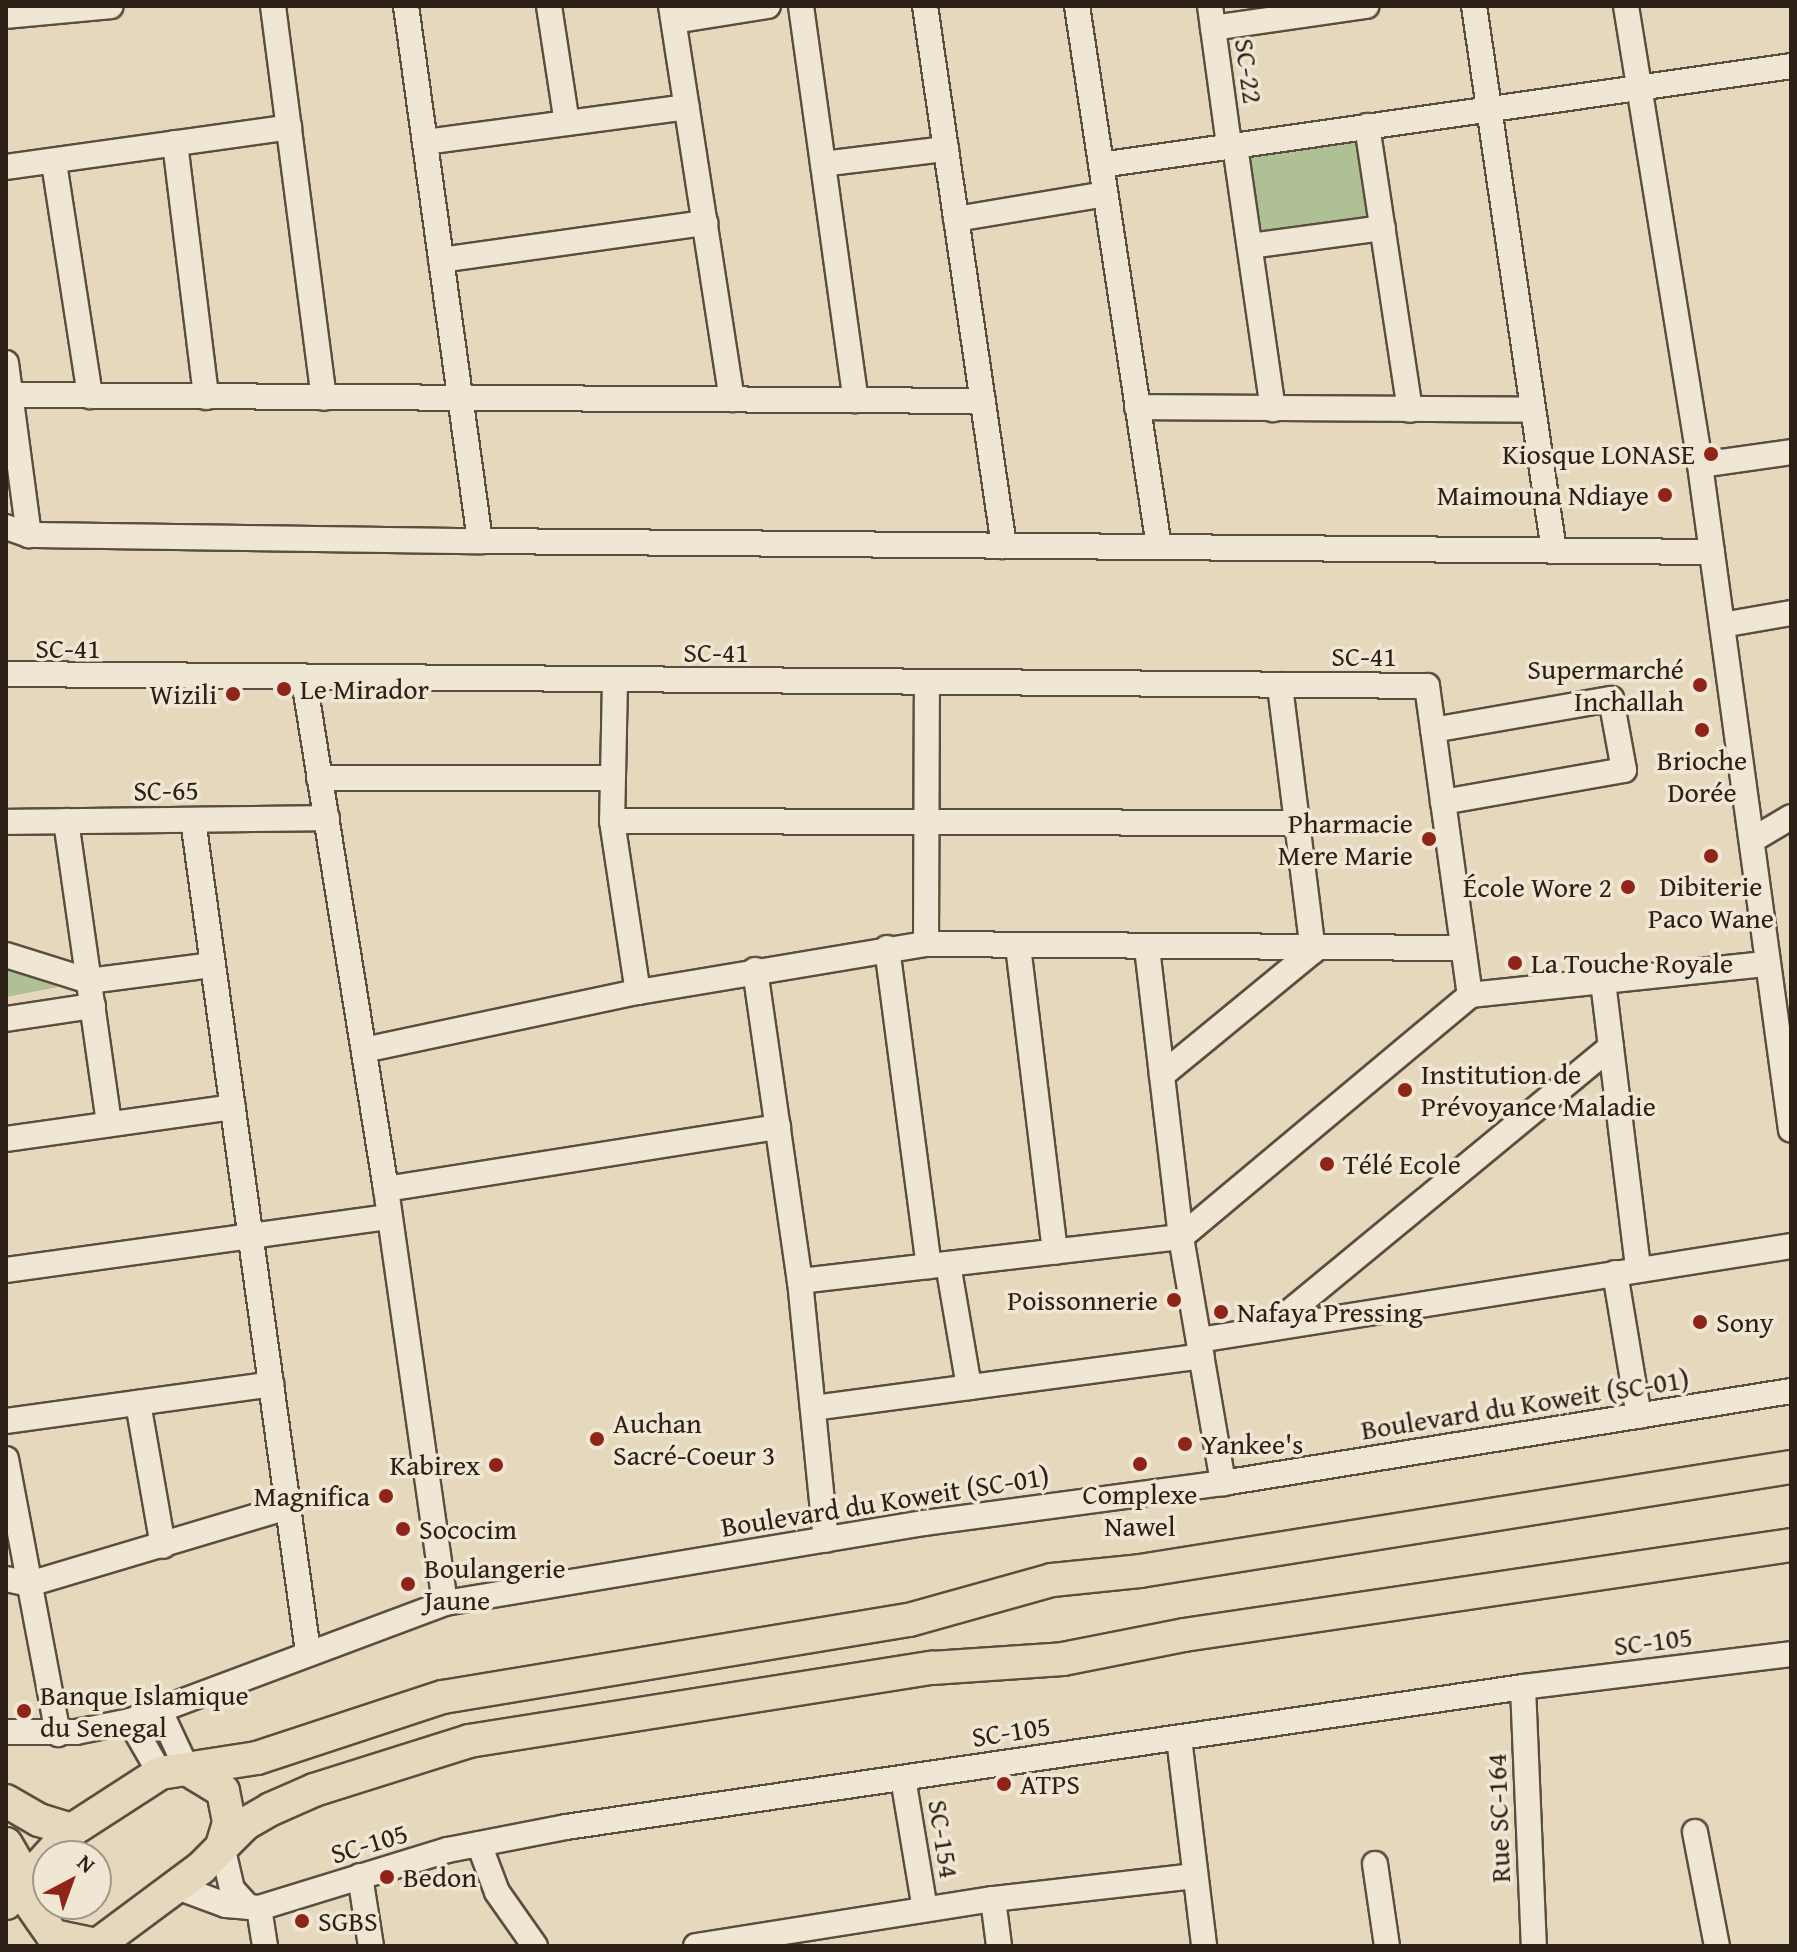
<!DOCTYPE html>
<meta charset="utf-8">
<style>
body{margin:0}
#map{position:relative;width:1797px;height:1952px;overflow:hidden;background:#e6d8bc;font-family:"Gentium Book Plus",serif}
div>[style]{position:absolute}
.green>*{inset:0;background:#afc095;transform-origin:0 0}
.roads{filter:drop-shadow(2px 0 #5a4e40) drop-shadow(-2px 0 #5a4e40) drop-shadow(0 2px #5a4e40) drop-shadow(0 -2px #5a4e40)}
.minor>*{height:24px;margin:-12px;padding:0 12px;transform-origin:12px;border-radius:12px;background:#efe6d3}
.major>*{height:32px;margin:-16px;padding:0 16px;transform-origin:16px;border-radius:16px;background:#e6d8bc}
.dots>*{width:22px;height:22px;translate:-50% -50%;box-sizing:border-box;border:4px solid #efe6d3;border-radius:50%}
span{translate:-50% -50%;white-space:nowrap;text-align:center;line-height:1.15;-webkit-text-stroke:7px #efe6d3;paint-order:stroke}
.street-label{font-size:28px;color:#2c2017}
.poi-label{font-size:28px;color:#2c2017}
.right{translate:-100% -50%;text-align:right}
.left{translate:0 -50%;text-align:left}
.frame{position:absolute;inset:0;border:8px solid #2c2017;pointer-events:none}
.north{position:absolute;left:32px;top:1840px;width:80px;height:80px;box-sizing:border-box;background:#efe6d3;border:2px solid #a19788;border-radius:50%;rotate:41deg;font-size:22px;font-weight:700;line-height:32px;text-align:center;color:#2c2017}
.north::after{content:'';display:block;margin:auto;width:28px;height:36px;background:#8f2418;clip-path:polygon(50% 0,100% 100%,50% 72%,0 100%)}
</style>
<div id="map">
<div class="green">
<i style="left:1360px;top:134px;width:100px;height:117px;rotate:82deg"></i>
<i style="clip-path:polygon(6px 969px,58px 987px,6px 997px)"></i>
</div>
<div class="roads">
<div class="minor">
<i style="left:273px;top:6px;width:395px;rotate:82.6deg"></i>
<i style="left:406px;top:6px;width:540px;rotate:82.12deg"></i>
<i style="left:549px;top:6px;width:118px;rotate:81.3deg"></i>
<i style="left:671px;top:6px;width:398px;rotate:81.2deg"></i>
<i style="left:801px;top:6px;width:398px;rotate:82.1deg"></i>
<i style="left:925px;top:6px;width:546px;rotate:81.68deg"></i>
<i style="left:1077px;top:6px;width:547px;rotate:81.38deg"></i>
<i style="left:1210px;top:6px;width:139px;rotate:82.2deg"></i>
<i style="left:1474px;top:6px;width:551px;rotate:81.65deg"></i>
<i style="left:1626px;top:6px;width:465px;rotate:80.8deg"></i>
<i style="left:1700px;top:465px;width:671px;rotate:82.21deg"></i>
<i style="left:6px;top:16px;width:105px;rotate:-5.4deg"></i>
<i style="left:674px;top:21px;width:95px;rotate:-9.1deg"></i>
<i style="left:1213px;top:28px;width:155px;rotate:-8.2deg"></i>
<i style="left:1367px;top:126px;width:287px;rotate:81.4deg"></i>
<i style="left:425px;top:142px;width:264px;rotate:-7.6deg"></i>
<i style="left:175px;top:143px;width:256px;rotate:83deg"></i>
<i style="left:1235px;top:146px;width:266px;rotate:81.8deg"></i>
<i style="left:54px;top:163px;width:236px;rotate:81.2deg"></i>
<i style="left:823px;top:164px;width:124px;rotate:-7deg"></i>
<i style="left:1101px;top:165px;width:697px;rotate:-8.16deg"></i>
<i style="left:6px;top:167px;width:286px;rotate:-8deg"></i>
<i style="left:956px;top:219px;width:151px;rotate:-9.5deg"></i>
<i style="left:1250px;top:246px;width:134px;rotate:-7.7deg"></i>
<i style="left:441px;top:260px;width:267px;rotate:-8deg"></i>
<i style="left:6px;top:363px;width:174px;rotate:82.4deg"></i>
<i style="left:10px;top:395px;width:973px;rotate:0.35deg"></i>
<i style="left:1137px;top:407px;width:396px;rotate:0.4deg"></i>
<i style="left:1700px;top:465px;width:92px;rotate:-8.1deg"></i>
<i style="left:6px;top:527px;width:24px;rotate:19deg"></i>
<i style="left:29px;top:535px;width:451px;rotate:0.8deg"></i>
<i style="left:480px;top:541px;width:1232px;rotate:0.51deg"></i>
<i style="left:1722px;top:625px;width:70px;rotate:-9.9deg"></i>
<i style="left:6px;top:674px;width:1421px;rotate:0.48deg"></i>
<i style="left:1427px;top:686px;width:312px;rotate:82.1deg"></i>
<i style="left:304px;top:680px;width:516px;rotate:80.85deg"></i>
<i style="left:386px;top:1189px;width:418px;rotate:81.9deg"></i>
<i style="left:615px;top:681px;width:140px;rotate:91.2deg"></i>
<i style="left:612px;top:821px;width:173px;rotate:81.4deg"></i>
<i style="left:1433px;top:730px;width:181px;rotate:-9.9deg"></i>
<i style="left:1611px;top:699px;width:72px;rotate:79.6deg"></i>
<i style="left:1624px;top:770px;width:184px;rotate:170deg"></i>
<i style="left:319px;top:778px;width:292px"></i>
<i style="left:193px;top:820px;width:840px;rotate:82.13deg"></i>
<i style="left:66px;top:821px;width:306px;rotate:81.9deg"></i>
<i style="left:612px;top:821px;width:685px;rotate:0.17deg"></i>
<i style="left:6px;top:822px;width:321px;rotate:-0.7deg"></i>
<i style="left:1754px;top:839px;width:43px;rotate:-30.7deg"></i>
<i style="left:926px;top:944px;width:261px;rotate:-89.8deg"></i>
<i style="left:1018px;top:946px;width:308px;rotate:83.1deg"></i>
<i style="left:887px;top:948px;width:321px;rotate:82.5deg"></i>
<i style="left:1147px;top:948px;width:291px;rotate:83.3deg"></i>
<i style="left:1181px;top:1237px;width:250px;rotate:80.3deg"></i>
<i style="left:6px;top:955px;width:87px;rotate:17.4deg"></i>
<i style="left:89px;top:981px;width:125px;rotate:-7.4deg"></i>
<i style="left:755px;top:970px;width:314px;rotate:81.8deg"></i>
<i style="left:800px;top:1281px;width:260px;rotate:84.3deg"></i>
<i style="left:1603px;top:982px;width:288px;rotate:83deg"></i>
<i style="left:6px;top:1019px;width:88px;rotate:-8.5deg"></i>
<i style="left:364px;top:1050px;width:280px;rotate:-12deg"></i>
<i style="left:638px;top:992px;width:292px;rotate:-9.5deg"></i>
<i style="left:926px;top:944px;width:537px;rotate:0.43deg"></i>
<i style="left:1162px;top:1075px;width:195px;rotate:-39.4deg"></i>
<i style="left:1313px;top:951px;width:268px;rotate:-97.1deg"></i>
<i style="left:6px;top:1139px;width:229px;rotate:-8deg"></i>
<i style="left:386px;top:1189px;width:397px;rotate:-9deg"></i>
<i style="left:948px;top:1264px;width:125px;rotate:80.3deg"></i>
<i style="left:6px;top:1270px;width:387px;rotate:-7.9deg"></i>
<i style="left:1615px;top:1273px;width:145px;rotate:80.5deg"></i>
<i style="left:800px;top:1281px;width:384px;rotate:-6.6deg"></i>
<i style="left:1181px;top:1237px;width:377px;rotate:-39.9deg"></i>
<i style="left:1470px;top:995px;width:299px;rotate:-6deg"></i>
<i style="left:1270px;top:1328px;width:442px;rotate:-39.5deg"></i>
<i style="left:1199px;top:1340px;width:599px;rotate:-9.02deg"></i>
<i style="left:138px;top:1403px;width:145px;rotate:80.1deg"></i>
<i style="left:813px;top:1408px;width:392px;rotate:-7.6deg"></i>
<i style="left:6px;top:1421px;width:268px;rotate:-7.9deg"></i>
<i style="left:6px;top:1459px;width:280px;rotate:79.3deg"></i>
<i style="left:6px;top:1579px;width:24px;rotate:12deg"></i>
<i style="left:29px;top:1584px;width:270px;rotate:-16.6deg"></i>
<i style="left:1523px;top:1687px;width:259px;rotate:87.6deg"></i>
<i style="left:159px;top:1709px;width:66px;rotate:65deg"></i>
<i style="left:130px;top:1721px;width:60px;rotate:60deg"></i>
<i style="left:6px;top:1732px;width:70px"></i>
<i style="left:76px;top:1732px;width:55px;rotate:-11.5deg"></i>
<i style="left:130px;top:1721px;width:336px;rotate:-20.5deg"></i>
<i style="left:445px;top:1603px;width:486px;rotate:-9.5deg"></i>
<i style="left:924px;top:1523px;width:302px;rotate:-7.6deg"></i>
<i style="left:1223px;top:1483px;width:575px;rotate:-9.2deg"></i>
<i style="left:1179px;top:1738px;width:209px;rotate:83.1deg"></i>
<i style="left:903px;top:1778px;width:133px;rotate:80.5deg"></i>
<i style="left:1695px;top:1832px;width:116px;rotate:79.1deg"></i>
<i style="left:479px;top:1844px;width:51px;rotate:69.4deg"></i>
<i style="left:497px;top:1892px;width:66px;rotate:54.9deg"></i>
<i style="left:222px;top:1846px;width:44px;rotate:76.9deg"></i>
<i style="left:232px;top:1889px;width:24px;rotate:48deg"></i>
<i style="left:1375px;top:1864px;width:83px;rotate:81.7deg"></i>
<i style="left:360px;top:1876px;width:71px;rotate:81.1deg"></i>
<i style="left:177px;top:1887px;width:52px;rotate:20.2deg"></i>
<i style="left:226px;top:1905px;width:33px;rotate:5deg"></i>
<i style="left:259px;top:1908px;width:198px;rotate:-17.1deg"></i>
<i style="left:448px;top:1850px;width:120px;rotate:-11deg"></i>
<i style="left:566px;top:1827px;width:967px;rotate:-8.32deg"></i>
<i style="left:1523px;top:1687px;width:270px;rotate:-7deg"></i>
<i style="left:993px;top:1899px;width:47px;rotate:82.7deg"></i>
<i style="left:259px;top:1908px;width:38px;rotate:81deg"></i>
<i style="left:696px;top:1946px;width:301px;rotate:-9deg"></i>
<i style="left:993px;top:1899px;width:202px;rotate:-6.5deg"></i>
</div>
<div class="major">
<i style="left:187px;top:1769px;width:42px;rotate:31.4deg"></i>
<i style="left:223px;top:1791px;width:33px;rotate:79deg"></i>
<i style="left:229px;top:1823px;width:24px;rotate:107deg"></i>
<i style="left:6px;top:1801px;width:38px;rotate:30deg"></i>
<i style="left:39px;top:1820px;width:34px;rotate:17deg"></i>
<i style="left:6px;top:1844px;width:39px;rotate:60deg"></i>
<i style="left:26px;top:1878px;width:22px;rotate:85deg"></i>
<i style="left:28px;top:1900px;width:44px;rotate:55.2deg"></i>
<i style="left:53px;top:1936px;width:45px;rotate:11.6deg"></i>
<i style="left:6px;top:1903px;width:98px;rotate:-47.9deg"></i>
<i style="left:72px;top:1830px;width:105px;rotate:-32.9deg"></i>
<i style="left:160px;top:1773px;width:98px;rotate:-8.8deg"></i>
<i style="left:257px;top:1758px;width:196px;rotate:-18.2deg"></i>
<i style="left:443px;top:1697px;width:472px;rotate:-9.4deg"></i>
<i style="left:909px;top:1620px;width:148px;rotate:-15.6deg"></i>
<i style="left:1052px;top:1580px;width:88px;rotate:-5.8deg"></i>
<i style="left:1140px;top:1571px;width:659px;rotate:-9.08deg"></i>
<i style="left:96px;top:1946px;width:131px;rotate:-36.6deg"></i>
<i style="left:201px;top:1868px;width:62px;rotate:-45deg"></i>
<i style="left:245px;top:1824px;width:30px;rotate:-30deg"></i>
<i style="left:271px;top:1809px;width:47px;rotate:-23.8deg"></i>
<i style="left:314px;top:1790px;width:163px;rotate:-17.5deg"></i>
<i style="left:469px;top:1741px;width:469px;rotate:-9deg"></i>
<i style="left:932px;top:1668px;width:131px;rotate:-3.9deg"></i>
<i style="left:1063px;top:1659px;width:123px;rotate:-11.2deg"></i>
<i style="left:1184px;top:1635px;width:614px;rotate:-8.43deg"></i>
</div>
</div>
<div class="dots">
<i style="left:1711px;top:454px;background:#8f2418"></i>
<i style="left:1665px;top:495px;background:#8f2418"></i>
<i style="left:1700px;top:685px;background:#8f2418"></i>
<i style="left:284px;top:689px;background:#8f2418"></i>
<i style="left:233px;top:694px;background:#8f2418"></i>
<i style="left:1702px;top:730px;background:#8f2418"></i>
<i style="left:1429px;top:839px;background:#8f2418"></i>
<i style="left:1711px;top:856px;background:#8f2418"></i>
<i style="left:1628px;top:887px;background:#8f2418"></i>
<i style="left:1515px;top:963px;background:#8f2418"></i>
<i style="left:1405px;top:1090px;background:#8f2418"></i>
<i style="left:1327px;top:1164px;background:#8f2418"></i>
<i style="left:1174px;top:1300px;background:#8f2418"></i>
<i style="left:1221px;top:1312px;background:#8f2418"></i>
<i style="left:1700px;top:1322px;background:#8f2418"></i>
<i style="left:597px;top:1439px;background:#8f2418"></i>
<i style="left:1185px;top:1444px;background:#8f2418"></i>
<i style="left:1140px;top:1464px;background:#8f2418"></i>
<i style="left:496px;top:1465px;background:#8f2418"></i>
<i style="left:386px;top:1496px;background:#8f2418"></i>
<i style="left:403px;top:1529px;background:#8f2418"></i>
<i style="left:408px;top:1584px;background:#8f2418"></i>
<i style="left:24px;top:1711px;background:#8f2418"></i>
<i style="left:1004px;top:1784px;background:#8f2418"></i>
<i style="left:387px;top:1877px;background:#8f2418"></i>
<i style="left:302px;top:1921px;background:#8f2418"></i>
</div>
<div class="street-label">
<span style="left:1249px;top:71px;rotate:82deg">SC-22</span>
<span style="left:68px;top:648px">SC-41</span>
<span style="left:716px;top:652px">SC-41</span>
<span style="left:1364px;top:656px">SC-41</span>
<span style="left:166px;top:790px;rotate:-1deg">SC-65</span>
<span style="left:1525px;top:1404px;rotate:-9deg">Boulevard du Koweit (SC-01)</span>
<span style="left:885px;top:1501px;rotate:-9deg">Boulevard du Koweit (SC-01)</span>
<span style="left:1653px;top:1641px;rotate:-7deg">SC-105</span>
<span style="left:1011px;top:1731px;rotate:-9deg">SC-105</span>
<span style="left:1498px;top:1818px;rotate:-92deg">Rue SC-164</span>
<span style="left:944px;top:1839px;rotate:81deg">SC-154</span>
<span style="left:369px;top:1843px;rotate:-17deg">SC-105</span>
</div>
<div class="poi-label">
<span class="right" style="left:1695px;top:454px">Kiosque LONASE</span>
<span class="right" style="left:1649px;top:495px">Maimouna Ndiaye</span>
<span class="right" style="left:1684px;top:685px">Supermarché<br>Inchallah</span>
<span class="left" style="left:300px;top:689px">Le Mirador</span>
<span class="right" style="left:217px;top:694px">Wizili</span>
<span style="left:1702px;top:776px">Brioche<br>Dorée</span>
<span class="right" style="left:1413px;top:839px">Pharmacie<br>Mere Marie</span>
<span style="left:1711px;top:902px">Dibiterie<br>Paco Wane</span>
<span class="right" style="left:1612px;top:887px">École Wore 2</span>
<span class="left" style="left:1531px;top:963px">La Touche Royale</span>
<span class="left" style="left:1421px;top:1090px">Institution de<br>Prévoyance Maladie</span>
<span class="left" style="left:1343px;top:1164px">Télé Ecole</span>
<span class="right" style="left:1158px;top:1300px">Poissonnerie</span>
<span class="left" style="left:1237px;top:1312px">Nafaya Pressing</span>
<span class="left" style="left:1716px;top:1322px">Sony</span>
<span class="left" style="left:613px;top:1439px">Auchan<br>Sacré-Coeur 3</span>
<span class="left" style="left:1201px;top:1444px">Yankee's</span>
<span class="right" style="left:480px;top:1465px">Kabirex</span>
<span style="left:1140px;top:1510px">Complexe<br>Nawel</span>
<span class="right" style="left:370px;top:1496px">Magnifica</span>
<span class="left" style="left:419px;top:1529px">Sococim</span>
<span class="left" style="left:424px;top:1584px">Boulangerie<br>Jaune</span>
<span class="left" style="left:40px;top:1711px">Banque Islamique<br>du Senegal</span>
<span class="left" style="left:1020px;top:1784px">ATPS</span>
<span class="left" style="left:403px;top:1877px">Bedon</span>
<span class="left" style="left:318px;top:1921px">SGBS</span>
</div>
<div class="frame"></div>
<div class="north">N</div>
</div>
